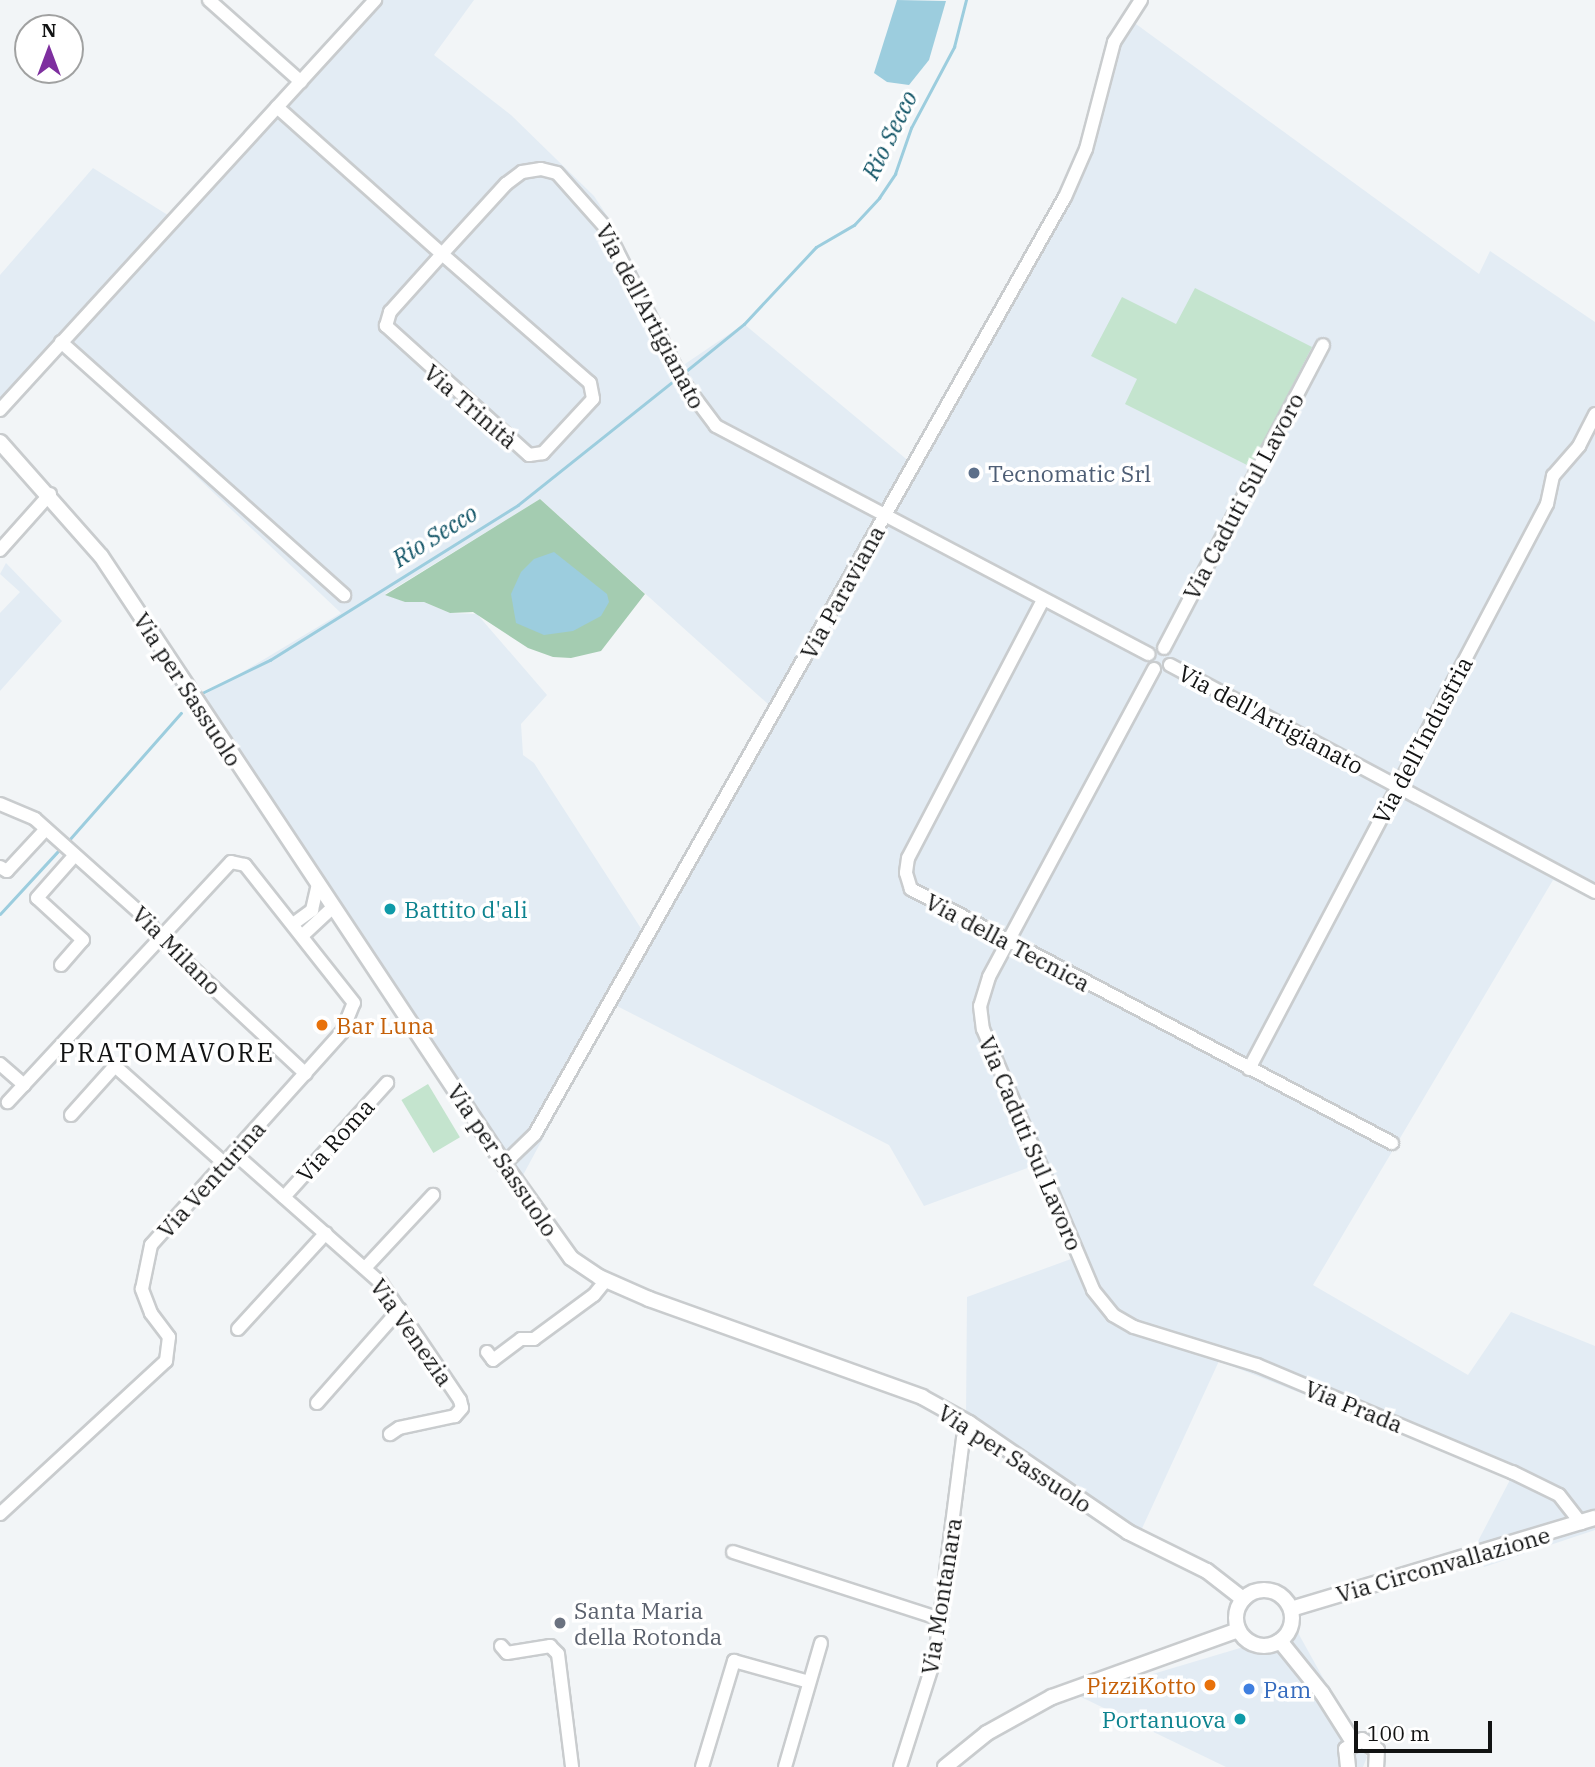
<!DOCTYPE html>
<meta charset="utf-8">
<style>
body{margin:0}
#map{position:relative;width:1595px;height:1767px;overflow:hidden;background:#f2f5f7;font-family:"IBM Plex Serif",serif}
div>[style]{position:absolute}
.built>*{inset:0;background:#e3ecf4}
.green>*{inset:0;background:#c4e4ce;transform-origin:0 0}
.forest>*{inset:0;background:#a4ccb1}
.water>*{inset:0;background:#9ccdde}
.stream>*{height:2.5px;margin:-1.25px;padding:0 1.25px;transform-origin:1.25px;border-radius:1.25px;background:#9ccdde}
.roads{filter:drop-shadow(2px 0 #c9ccce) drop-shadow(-2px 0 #c9ccce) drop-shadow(0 2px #c9ccce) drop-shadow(0 -2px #c9ccce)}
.minor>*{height:12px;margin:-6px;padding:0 6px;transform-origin:6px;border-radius:6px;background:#fff}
.major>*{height:14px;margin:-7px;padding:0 7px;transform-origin:7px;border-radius:7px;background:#fff}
.major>.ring{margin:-7px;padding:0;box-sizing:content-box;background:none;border:14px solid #fff;border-radius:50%}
.dots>*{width:19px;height:19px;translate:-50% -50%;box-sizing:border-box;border:4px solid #fff;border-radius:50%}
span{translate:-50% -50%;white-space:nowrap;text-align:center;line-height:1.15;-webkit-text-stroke:7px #fff;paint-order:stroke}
.street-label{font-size:23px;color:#121313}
.service-label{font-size:23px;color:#4e5e75}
.left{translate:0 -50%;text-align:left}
.culture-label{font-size:23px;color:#0d838f}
.right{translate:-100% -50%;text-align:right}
.food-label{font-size:23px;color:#c56008}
.worship-label{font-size:23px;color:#5b616d}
.shop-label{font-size:23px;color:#366cbe}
.water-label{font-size:24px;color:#115466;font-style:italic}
.quarter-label{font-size:26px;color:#121313;letter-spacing:2px}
.north{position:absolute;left:14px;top:14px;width:70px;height:70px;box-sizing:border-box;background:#fff;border:2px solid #a0a1a1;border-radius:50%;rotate:0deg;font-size:19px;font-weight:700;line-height:28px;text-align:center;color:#121313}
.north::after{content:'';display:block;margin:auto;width:24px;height:32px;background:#7e2f9f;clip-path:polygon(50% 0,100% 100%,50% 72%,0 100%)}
.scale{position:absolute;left:1354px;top:1721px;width:138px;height:32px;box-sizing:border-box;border:4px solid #121313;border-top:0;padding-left:9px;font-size:21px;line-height:24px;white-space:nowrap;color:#121313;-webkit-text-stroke:5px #fff;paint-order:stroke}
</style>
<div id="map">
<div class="built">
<i style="clip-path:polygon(evenodd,368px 0,474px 0,434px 55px,511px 115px,594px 196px,615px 228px,682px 366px,744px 324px,911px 463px,1073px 167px,1125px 16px,1479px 274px,1490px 251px,1595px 322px,1595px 898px,1553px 880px,1313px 1285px,1468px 1375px,1511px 1312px,1595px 1346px,1595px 1530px,1484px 1567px,1476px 1545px,1512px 1476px,1219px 1361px,1139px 1535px,966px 1417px,967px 1297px,1071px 1259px,1030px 1167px,924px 1206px,889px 1145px,615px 1005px,522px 1177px,201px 697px,341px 613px,55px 343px,0 404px,0 275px,93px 168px,174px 219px,368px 0,540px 499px,768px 704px,642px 930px,534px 763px,523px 755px,521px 724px,547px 695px,477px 614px,450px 613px,424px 602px,405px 602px,385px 594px,540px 499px)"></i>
<i style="clip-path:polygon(6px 563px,62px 621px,0 691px,0 613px,20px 592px,0 574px)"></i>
<i style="clip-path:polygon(1297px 1631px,1367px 1757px,1363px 1767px,1226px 1767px,1079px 1696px)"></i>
</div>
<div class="green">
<i style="clip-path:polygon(1195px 288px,1312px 347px,1251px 467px,1125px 404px,1137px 379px,1091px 356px,1122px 297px,1176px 324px)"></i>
<i style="left:428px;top:1084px;width:62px;height:31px;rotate:59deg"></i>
</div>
<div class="forest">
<i style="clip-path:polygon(540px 499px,645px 594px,601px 651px,571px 658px,553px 657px,528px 648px,473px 612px,450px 613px,424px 602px,405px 602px,385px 595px)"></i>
</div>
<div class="water">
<i style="clip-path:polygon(897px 0,946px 1px,929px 60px,909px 85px,887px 82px,874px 73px)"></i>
<i style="clip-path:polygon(554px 552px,607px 594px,609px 602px,601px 616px,573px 631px,544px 635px,516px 623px,511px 594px,521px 572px,534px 559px)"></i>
</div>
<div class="stream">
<i style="left:685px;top:372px;width:76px;rotate:-39.1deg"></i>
<i style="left:744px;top:324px;width:105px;rotate:-46.9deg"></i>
<i style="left:816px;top:247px;width:44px;rotate:-30.1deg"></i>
<i style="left:854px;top:225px;width:37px;rotate:-47deg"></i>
<i style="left:879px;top:198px;width:29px;rotate:-56deg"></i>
<i style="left:895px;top:174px;width:49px;rotate:-70.8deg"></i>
<i style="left:911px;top:128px;width:92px;rotate:-62deg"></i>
<i style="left:954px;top:47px;width:49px;rotate:-75.7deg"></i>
<i style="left:200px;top:694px;width:78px;rotate:-25.9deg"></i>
<i style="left:270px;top:660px;width:292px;rotate:-32deg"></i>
<i style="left:518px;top:505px;width:196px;rotate:-38.6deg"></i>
<i style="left:69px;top:840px;width:169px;rotate:-48.6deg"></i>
<i style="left:0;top:914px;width:87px;rotate:-47.3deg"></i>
</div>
<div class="roads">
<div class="minor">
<i style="left:209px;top:0;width:123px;rotate:41.7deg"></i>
<i style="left:277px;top:107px;width:221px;rotate:41.7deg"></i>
<i style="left:442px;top:254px;width:196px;rotate:41.1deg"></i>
<i style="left:590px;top:383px;width:16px;rotate:79deg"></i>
<i style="left:593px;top:399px;width:74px;rotate:132.8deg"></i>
<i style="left:543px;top:453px;width:14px;rotate:172deg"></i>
<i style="left:529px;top:455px;width:193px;rotate:-137.9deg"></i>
<i style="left:386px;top:326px;width:15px;rotate:-74deg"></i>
<i style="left:390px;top:312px;width:78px;rotate:-48.1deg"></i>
<i style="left:442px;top:254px;width:95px;rotate:-47.6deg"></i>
<i style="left:506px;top:184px;width:20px;rotate:-37deg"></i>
<i style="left:522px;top:172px;width:19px;rotate:-9deg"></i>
<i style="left:541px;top:169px;width:16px;rotate:14deg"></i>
<i style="left:557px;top:173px;width:72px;rotate:48.4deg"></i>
<i style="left:605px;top:227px;width:174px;rotate:63.3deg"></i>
<i style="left:683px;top:382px;width:55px;rotate:53.1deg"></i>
<i style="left:716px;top:426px;width:489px;rotate:27.8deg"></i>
<i style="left:61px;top:342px;width:380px;rotate:41.8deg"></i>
<i style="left:0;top:410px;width:556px;rotate:-47.55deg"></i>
<i style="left:0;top:550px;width:75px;rotate:-48.2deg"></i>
<i style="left:1043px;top:600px;width:291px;rotate:117.6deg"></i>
<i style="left:908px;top:858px;width:15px;rotate:98deg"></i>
<i style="left:906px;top:873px;width:17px;rotate:73deg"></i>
<i style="left:911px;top:889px;width:544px;rotate:27.84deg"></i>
<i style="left:1164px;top:648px;width:342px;rotate:-62.3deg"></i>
<i style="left:1170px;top:665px;width:482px;rotate:28.1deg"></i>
<i style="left:1154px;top:669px;width:349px;rotate:118.2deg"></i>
<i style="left:989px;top:977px;width:30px;rotate:107deg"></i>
<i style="left:980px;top:1006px;width:23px;rotate:83deg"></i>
<i style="left:983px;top:1029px;width:283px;rotate:67.1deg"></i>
<i style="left:1093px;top:1290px;width:32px;rotate:51deg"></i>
<i style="left:1113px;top:1315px;width:24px;rotate:30deg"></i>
<i style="left:1134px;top:1327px;width:129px;rotate:17.2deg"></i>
<i style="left:1257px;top:1365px;width:277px;rotate:22.8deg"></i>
<i style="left:1512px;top:1472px;width:52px;rotate:26.1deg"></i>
<i style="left:1559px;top:1495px;width:36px;rotate:52deg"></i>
<i style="left:0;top:804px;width:38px;rotate:23deg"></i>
<i style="left:35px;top:819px;width:150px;rotate:41.8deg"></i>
<i style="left:147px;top:919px;width:20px;rotate:57deg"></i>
<i style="left:158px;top:936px;width:202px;rotate:43deg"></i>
<i style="left:0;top:867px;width:8px;rotate:30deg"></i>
<i style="left:7px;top:871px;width:57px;rotate:-47.1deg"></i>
<i style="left:293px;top:924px;width:24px;rotate:-36deg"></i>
<i style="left:312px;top:910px;width:26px;rotate:-77deg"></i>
<i style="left:303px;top:935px;width:41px;rotate:-43deg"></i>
<i style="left:61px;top:965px;width:33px;rotate:-49deg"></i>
<i style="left:83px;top:940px;width:62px;rotate:-137.6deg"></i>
<i style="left:37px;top:898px;width:57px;rotate:-48.5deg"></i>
<i style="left:0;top:1064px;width:32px;rotate:41deg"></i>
<i style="left:1249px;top:1069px;width:639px;rotate:-62.19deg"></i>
<i style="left:1547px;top:504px;width:29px;rotate:-78deg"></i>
<i style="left:1553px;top:476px;width:40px;rotate:-49deg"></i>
<i style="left:1579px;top:446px;width:36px;rotate:-63deg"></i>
<i style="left:71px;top:1115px;width:66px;rotate:-48.1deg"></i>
<i style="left:115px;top:1066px;width:147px;rotate:41.7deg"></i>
<i style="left:234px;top:1153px;width:196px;rotate:41.5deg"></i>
<i style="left:381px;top:1283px;width:141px;rotate:56deg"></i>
<i style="left:460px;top:1400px;width:8px;rotate:76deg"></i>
<i style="left:462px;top:1408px;width:11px;rotate:131deg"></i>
<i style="left:455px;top:1416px;width:57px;rotate:167.9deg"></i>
<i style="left:399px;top:1428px;width:11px;rotate:146deg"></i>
<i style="left:504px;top:1164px;width:43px;rotate:-44.1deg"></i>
<i style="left:535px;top:1134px;width:1077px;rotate:-60.51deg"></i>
<i style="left:1065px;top:197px;width:52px;rotate:-66.4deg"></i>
<i style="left:1086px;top:149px;width:111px;rotate:-75.3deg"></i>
<i style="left:1114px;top:42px;width:50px;rotate:-57.3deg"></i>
<i style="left:284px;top:1197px;width:154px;rotate:-47.9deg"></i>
<i style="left:365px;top:1268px;width:100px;rotate:-47deg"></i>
<i style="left:238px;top:1329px;width:130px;rotate:-47.5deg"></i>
<i style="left:487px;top:1352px;width:10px;rotate:53deg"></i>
<i style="left:493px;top:1360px;width:35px;rotate:-37deg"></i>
<i style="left:521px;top:1339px;width:13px"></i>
<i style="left:534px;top:1339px;width:74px;rotate:-36.3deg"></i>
<i style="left:594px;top:1295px;width:19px;rotate:-51deg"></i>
<i style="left:317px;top:1403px;width:125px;rotate:-48.6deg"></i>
<i style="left:0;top:1514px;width:226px;rotate:-42.7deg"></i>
<i style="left:166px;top:1361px;width:24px;rotate:-83deg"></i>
<i style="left:169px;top:1337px;width:30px;rotate:-127deg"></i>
<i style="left:151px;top:1313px;width:26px;rotate:-111deg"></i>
<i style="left:142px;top:1289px;width:45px;rotate:-78.4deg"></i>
<i style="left:151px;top:1245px;width:286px;rotate:-48.1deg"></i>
<i style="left:342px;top:1032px;width:31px;rotate:-68deg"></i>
<i style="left:354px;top:1003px;width:176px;rotate:-128.3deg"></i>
<i style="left:245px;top:865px;width:14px;rotate:-168deg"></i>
<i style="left:231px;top:862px;width:328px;rotate:132.9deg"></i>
<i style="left:733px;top:1552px;width:219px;rotate:17.9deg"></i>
<i style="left:501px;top:1646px;width:9px;rotate:49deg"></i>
<i style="left:507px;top:1653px;width:44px;rotate:-9.2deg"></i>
<i style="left:550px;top:1646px;width:11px;rotate:45deg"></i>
<i style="left:558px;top:1654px;width:114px;rotate:82.9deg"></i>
<i style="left:702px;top:1767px;width:111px;rotate:-73.2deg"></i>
<i style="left:734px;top:1661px;width:78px;rotate:15.6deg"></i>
<i style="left:785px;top:1767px;width:129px;rotate:-73.8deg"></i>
<i style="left:900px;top:1767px;width:115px;rotate:-72.3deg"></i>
<i style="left:935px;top:1657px;width:220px;rotate:-82.7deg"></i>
<i style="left:963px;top:1439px;width:17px;rotate:-69deg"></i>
</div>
<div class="major">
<i style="left:0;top:442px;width:152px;rotate:48.5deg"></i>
<i style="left:101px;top:556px;width:729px;rotate:56.46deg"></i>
<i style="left:504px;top:1164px;width:115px;rotate:54.5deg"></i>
<i style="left:571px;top:1258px;width:34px;rotate:34deg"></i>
<i style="left:599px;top:1277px;width:55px;rotate:23.7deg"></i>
<i style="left:649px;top:1299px;width:290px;rotate:19.7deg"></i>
<i style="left:922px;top:1397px;width:54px;rotate:29deg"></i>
<i style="left:969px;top:1423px;width:193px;rotate:34.4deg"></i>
<i style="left:1128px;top:1532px;width:88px;rotate:26.3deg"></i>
<i style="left:1207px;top:1571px;width:46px;rotate:37.9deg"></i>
<i class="ring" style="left:1236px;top:1590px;width:42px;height:42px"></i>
<i style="left:1291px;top:1609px;width:317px;rotate:-16.7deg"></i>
<i style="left:1280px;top:1641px;width:67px;rotate:51.1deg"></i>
<i style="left:1322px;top:1693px;width:58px;rotate:57.7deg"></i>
<i style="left:945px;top:1767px;width:54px;rotate:-39deg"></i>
<i style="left:987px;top:1733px;width:74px;rotate:-29deg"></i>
<i style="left:1052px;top:1697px;width:198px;rotate:-19.8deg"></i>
<i style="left:1348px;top:1767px;width:18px;rotate:-96deg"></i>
<i style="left:1346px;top:1749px;width:18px;rotate:-29deg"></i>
<i style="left:1362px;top:1740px;width:18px;rotate:34deg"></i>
<i style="left:1377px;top:1750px;width:17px;rotate:93deg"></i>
</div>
</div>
<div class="dots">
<i style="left:974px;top:473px;background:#5c6f8a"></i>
<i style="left:390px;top:909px;background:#0f9aa8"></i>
<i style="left:322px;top:1025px;background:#e8710a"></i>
<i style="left:560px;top:1623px;background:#6b7280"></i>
<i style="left:1210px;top:1685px;background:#e8710a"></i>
<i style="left:1249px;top:1689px;background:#3f7fe0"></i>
<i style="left:1240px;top:1719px;background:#0f9aa8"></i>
</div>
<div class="street-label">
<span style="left:651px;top:316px;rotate:62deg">Via dell'Artigianato</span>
<span style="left:471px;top:406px;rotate:41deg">Via Trinità</span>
<span style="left:1243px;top:496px;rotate:-62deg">Via Caduti Sul Lavoro</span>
<span style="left:842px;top:592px;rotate:-61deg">Via Paraviana</span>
<span style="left:188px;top:689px;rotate:57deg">Via per Sassuolo</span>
<span style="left:1271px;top:719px;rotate:28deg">Via dell'Artigianato</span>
<span style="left:1422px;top:740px;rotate:-62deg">Via dell’Industria</span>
<span style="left:1008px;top:942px;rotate:28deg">Via della Tecnica</span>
<span style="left:177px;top:950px;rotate:45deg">Via Milano</span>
<span style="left:335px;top:1140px;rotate:-48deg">Via Roma</span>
<span style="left:1031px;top:1143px;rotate:67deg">Via Caduti Sul Lavoro</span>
<span style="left:503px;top:1160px;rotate:56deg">Via per Sassuolo</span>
<span style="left:211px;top:1179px;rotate:-48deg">Via Venturina</span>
<span style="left:412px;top:1332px;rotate:55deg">Via Venezia</span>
<span style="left:1354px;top:1406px;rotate:22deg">Via Prada</span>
<span style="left:1015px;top:1458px;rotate:33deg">Via per Sassuolo</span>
<span style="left:1443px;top:1564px;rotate:-16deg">Via Circonvallazione</span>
<span style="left:941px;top:1596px;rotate:-81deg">Via Montanara</span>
</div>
<div class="service-label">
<span class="left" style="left:988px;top:473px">Tecnomatic Srl</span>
</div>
<div class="culture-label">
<span class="left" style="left:404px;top:909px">Battito d'ali</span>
<span class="right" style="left:1226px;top:1719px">Portanuova</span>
</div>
<div class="food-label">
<span class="left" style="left:336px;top:1025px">Bar Luna</span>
<span class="right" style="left:1196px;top:1685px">PizziKotto</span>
</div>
<div class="worship-label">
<span class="left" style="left:574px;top:1623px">Santa Maria<br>della Rotonda</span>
</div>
<div class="shop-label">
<span class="left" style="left:1263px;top:1689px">Pam</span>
</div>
<div class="water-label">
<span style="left:890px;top:135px;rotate:-64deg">Rio Secco</span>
<span style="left:435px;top:536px;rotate:-32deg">Rio Secco</span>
</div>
<div class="quarter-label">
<span style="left:167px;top:1053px">PRATOMAVORE</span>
</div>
<div class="north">N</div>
<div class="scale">100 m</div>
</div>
